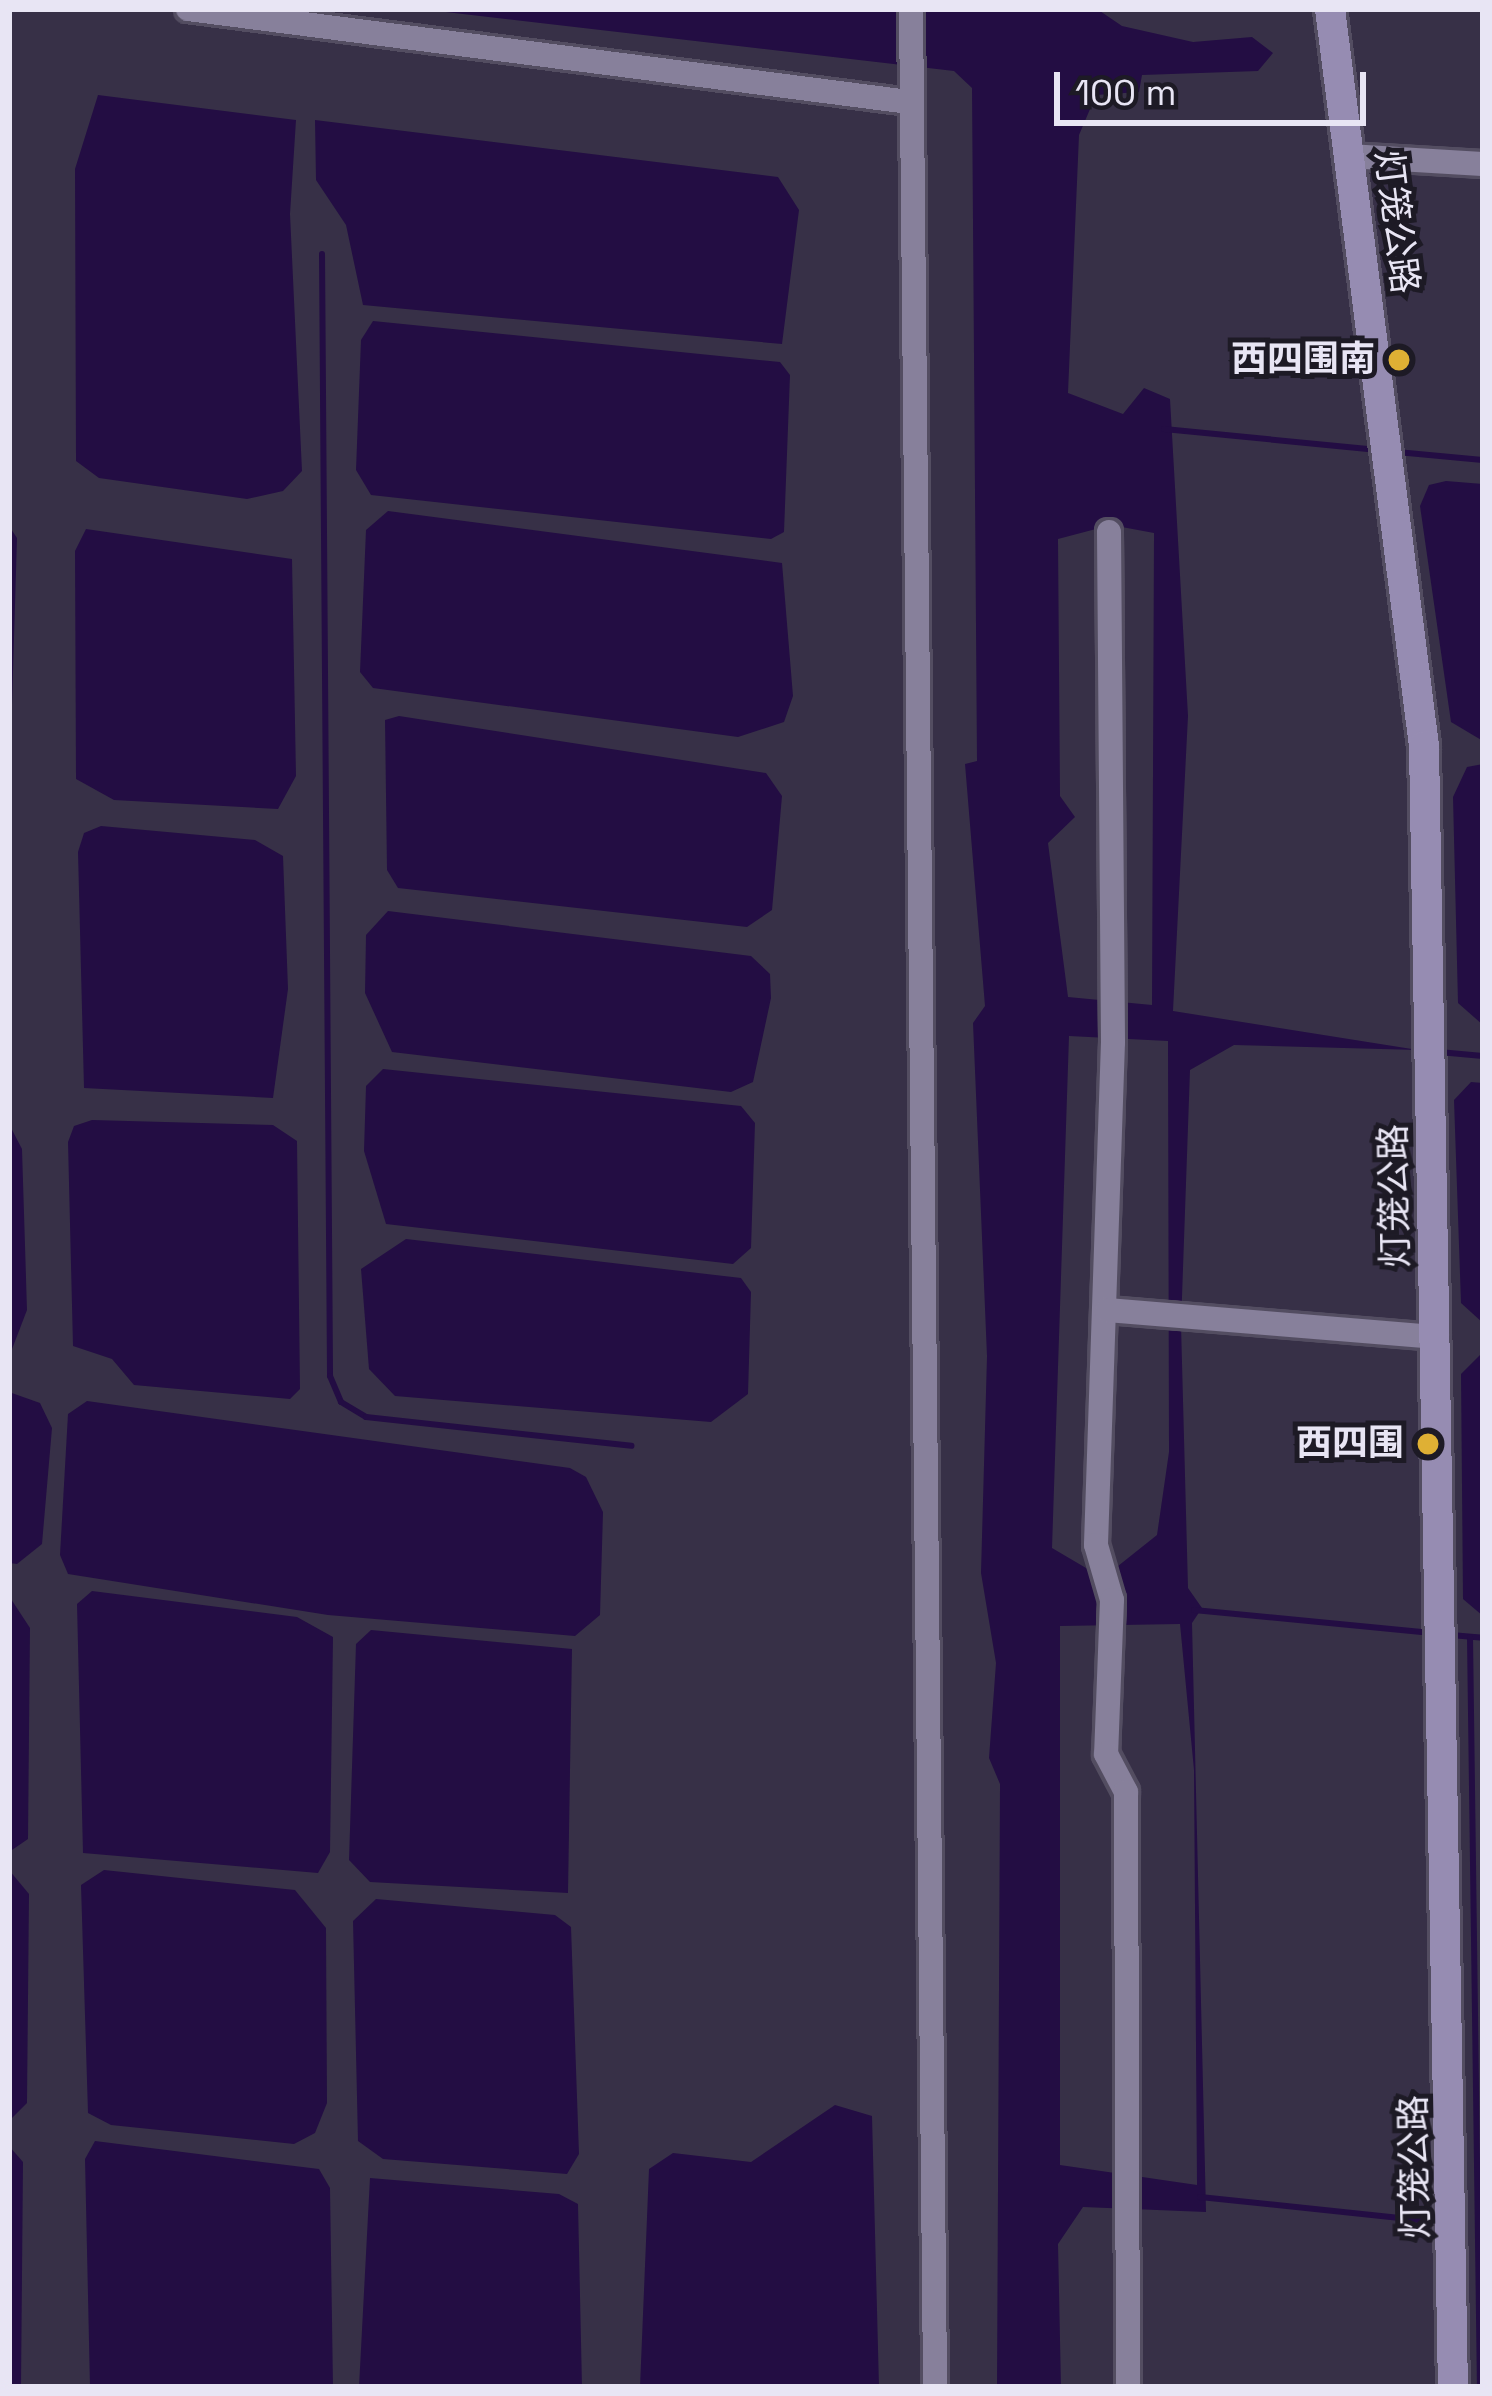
<!DOCTYPE html>
<meta charset="utf-8">
<style>
body{margin:0}
#map{position:relative;width:1492px;height:2396px;overflow:hidden;background:#373047;font-family:"Space Grotesk","Noto Sans SC",sans-serif}
div>[style]{position:absolute}
.water>*{inset:0;background:#230d43}
.stream>*{height:6px;margin:-3px;padding:0 3px;transform-origin:3px;border-radius:3px;background:#230d43}
.roads{filter:drop-shadow(3px 0 #534d61) drop-shadow(-3px 0 #534d61) drop-shadow(0 3px #534d61) drop-shadow(0 -3px #534d61)}
.street>*{height:24px;margin:-12px;padding:0 12px;transform-origin:12px;border-radius:12px;background:#87809b}
.secondary>*{height:30px;margin:-15px;padding:0 15px;transform-origin:15px;border-radius:15px;background:#968cb2}
.dots>*{width:33px;height:33px;translate:-50% -50%;box-sizing:border-box;border:6px solid #1d1a25;border-radius:50%}
span{translate:-50% -50%;white-space:nowrap;text-align:center;line-height:1.15;-webkit-text-stroke:10px #1d1a25;paint-order:stroke}
.street-label{font-size:36px;color:#e8e5f4}
.poi-label{font-size:36px;color:#e8e5f4;font-weight:700}
.right{translate:-100% -50%;text-align:right}
.frame{position:absolute;inset:0;border:12px solid #e8e5f4;pointer-events:none}
.scale{position:absolute;left:1054px;top:72px;width:312px;height:54px;box-sizing:border-box;border:6px solid #e8e5f4;border-top:0;padding-left:15px;font-size:36px;line-height:42px;white-space:nowrap;color:#e8e5f4;-webkit-text-stroke:9px #1d1a25;paint-order:stroke}
</style>
<div id="map">
<div class="water">
<i style="clip-path:polygon(evenodd,420px 9px,1097px 9px,1122px 26px,1193px 42px,1252px 37px,1273px 53px,1258px 71px,1142px 75px,1139px 92px,1096px 95px,1079px 135px,1068px 393px,1123px 414px,1144px 388px,1170px 399px,1188px 716px,1173px 1011px,1418px 1050px,1234px 1045px,1190px 1070px,1181px 1325px,1188px 1588px,1202px 1608px,1192px 1623px,1206px 2212px,1083px 2207px,1058px 2244px,1061px 2387px,997px 2387px,1000px 1784px,989px 1758px,996px 1663px,981px 1573px,987px 1356px,973px 1023px,985px 1006px,965px 764px,977px 761px,972px 88px,954px 71px,420px 9px,1111px 525px,1154px 533px,1152px 1005px,1068px 997px,1048px 843px,1075px 817px,1060px 796px,1058px 539px,1111px 525px,420px 9px,1069px 1036px,1168px 1041px,1169px 1452px,1157px 1535px,1103px 1578px,1052px 1548px,1069px 1036px,420px 9px,1180px 1624px,1194px 1770px,1197px 2185px,1060px 2165px,1060px 1626px,1180px 1624px)"></i>
<i style="clip-path:polygon(98px 95px,296px 120px,290px 214px,302px 471px,283px 491px,247px 499px,99px 478px,76px 461px,75px 169px)"></i>
<i style="clip-path:polygon(315px 120px,778px 177px,799px 210px,782px 344px,363px 305px,346px 225px,316px 180px)"></i>
<i style="clip-path:polygon(373px 321px,780px 362px,790px 375px,784px 532px,771px 539px,371px 495px,356px 470px,361px 340px)"></i>
<i style="clip-path:polygon(1446px 481px,1483px 484px,1483px 741px,1451px 722px,1420px 506px,1429px 485px)"></i>
<i style="clip-path:polygon(388px 511px,782px 563px,793px 696px,784px 722px,738px 737px,373px 688px,360px 672px,366px 530px)"></i>
<i style="clip-path:polygon(9px 526px,17px 538px,9px 805px)"></i>
<i style="clip-path:polygon(86px 529px,292px 559px,296px 776px,278px 809px,114px 800px,76px 779px,75px 551px)"></i>
<i style="clip-path:polygon(399px 716px,766px 773px,782px 796px,772px 910px,747px 927px,398px 888px,387px 870px,385px 720px)"></i>
<i style="clip-path:polygon(1483px 764px,1483px 1025px,1458px 1003px,1453px 797px,1467px 767px)"></i>
<i style="clip-path:polygon(101px 826px,255px 840px,283px 856px,288px 989px,273px 1098px,84px 1088px,78px 852px,84px 833px)"></i>
<i style="clip-path:polygon(388px 911px,751px 956px,770px 974px,771px 998px,753px 1082px,731px 1092px,392px 1052px,365px 993px,366px 935px)"></i>
<i style="clip-path:polygon(383px 1069px,741px 1106px,755px 1123px,751px 1248px,733px 1264px,386px 1224px,364px 1151px,366px 1086px)"></i>
<i style="clip-path:polygon(1471px 1082px,1483px 1083px,1483px 1323px,1461px 1303px,1454px 1100px)"></i>
<i style="clip-path:polygon(92px 1120px,273px 1125px,297px 1141px,300px 1389px,290px 1399px,134px 1385px,112px 1359px,73px 1346px,68px 1142px,74px 1126px)"></i>
<i style="clip-path:polygon(9px 1124px,22px 1149px,27px 1310px,9px 1357px)"></i>
<i style="clip-path:polygon(406px 1239px,741px 1278px,751px 1292px,748px 1394px,711px 1422px,395px 1396px,369px 1369px,361px 1269px)"></i>
<i style="clip-path:polygon(1480px 1355px,1483px 1356px,1483px 1616px,1463px 1599px,1461px 1374px)"></i>
<i style="clip-path:polygon(9px 1392px,40px 1403px,52px 1428px,42px 1544px,17px 1564px,9px 1563px)"></i>
<i style="clip-path:polygon(87px 1401px,570px 1468px,586px 1477px,603px 1512px,600px 1615px,575px 1636px,328px 1615px,68px 1574px,60px 1555px,68px 1414px)"></i>
<i style="clip-path:polygon(92px 1591px,297px 1617px,333px 1637px,330px 1852px,318px 1873px,83px 1853px,77px 1604px)"></i>
<i style="clip-path:polygon(9px 1596px,30px 1628px,28px 1839px,9px 1852px)"></i>
<i style="clip-path:polygon(371px 1630px,572px 1649px,568px 1893px,370px 1882px,349px 1860px,356px 1644px)"></i>
<i style="clip-path:polygon(9px 1870px,29px 1894px,27px 2103px,9px 2121px)"></i>
<i style="clip-path:polygon(104px 1870px,295px 1890px,326px 1928px,327px 2103px,315px 2133px,294px 2144px,111px 2125px,88px 2113px,81px 1885px)"></i>
<i style="clip-path:polygon(376px 1899px,555px 1915px,571px 1927px,579px 2154px,567px 2174px,383px 2159px,358px 2141px,353px 1921px)"></i>
<i style="clip-path:polygon(835px 2105px,872px 2116px,879px 2387px,640px 2387px,649px 2169px,673px 2153px,751px 2162px)"></i>
<i style="clip-path:polygon(95px 2141px,319px 2169px,330px 2188px,333px 2387px,90px 2387px,85px 2159px)"></i>
<i style="clip-path:polygon(9px 2146px,23px 2162px,21px 2387px,9px 2387px)"></i>
<i style="clip-path:polygon(370px 2178px,559px 2194px,578px 2204px,582px 2387px,359px 2387px)"></i>
</div>
<div class="stream">
<i style="left:322px;top:254px;width:1122px;rotate:89.59deg"></i>
<i style="left:330px;top:1376px;width:28px;rotate:67deg"></i>
<i style="left:341px;top:1402px;width:29px;rotate:31deg"></i>
<i style="left:366px;top:1417px;width:267px;rotate:6.2deg"></i>
<i style="left:1164px;top:429px;width:215px;rotate:5.6deg"></i>
<i style="left:1397px;top:452px;width:86px;rotate:5.3deg"></i>
<i style="left:1439px;top:1052px;width:44px;rotate:5.2deg"></i>
<i style="left:1194px;top:1610px;width:239px;rotate:5.5deg"></i>
<i style="left:1451px;top:1635px;width:32px;rotate:5deg"></i>
<i style="left:1470px;top:1637px;width:750px;rotate:89.24deg"></i>
<i style="left:1200px;top:2197px;width:239px;rotate:6deg"></i>
</div>
<div class="roads">
<div class="street">
<i style="left:188px;top:9px;width:727px;rotate:7.35deg"></i>
<i style="left:911px;top:9px;width:2378px;rotate:89.42deg"></i>
<i style="left:1348px;top:156px;width:135px;rotate:3.4deg"></i>
<i style="left:1109px;top:532px;width:510px;rotate:89.55deg"></i>
<i style="left:1113px;top:1042px;width:503px;rotate:91.94deg"></i>
<i style="left:1096px;top:1545px;width:57px;rotate:73.8deg"></i>
<i style="left:1112px;top:1600px;width:154px;rotate:92.2deg"></i>
<i style="left:1106px;top:1754px;width:43px;rotate:62.2deg"></i>
<i style="left:1126px;top:1792px;width:595px;rotate:89.81deg"></i>
<i style="left:1107px;top:1310px;width:331px;rotate:4.7deg"></i>
</div>
<div class="secondary">
<i style="left:1330px;top:9px;width:743px;rotate:82.73deg"></i>
<i style="left:1424px;top:746px;width:1641px;rotate:88.99deg"></i>
</div>
</div>
<div class="dots">
<i style="left:1399px;top:360px;background:#dfb034"></i>
<i style="left:1428px;top:1444px;background:#dfb034"></i>
</div>
<div class="street-label">
<span style="left:1396px;top:222px;rotate:83deg">灯笼公路</span>
<span style="left:1395px;top:1196px;rotate:-91deg">灯笼公路</span>
<span style="left:1415px;top:2167px;rotate:-91deg">灯笼公路</span>
</div>
<div class="poi-label">
<span class="right" style="left:1375px;top:360px">西四围南</span>
<span class="right" style="left:1404px;top:1444px">西四围</span>
</div>
<div class="frame"></div>
<div class="scale">100 m</div>
</div>
